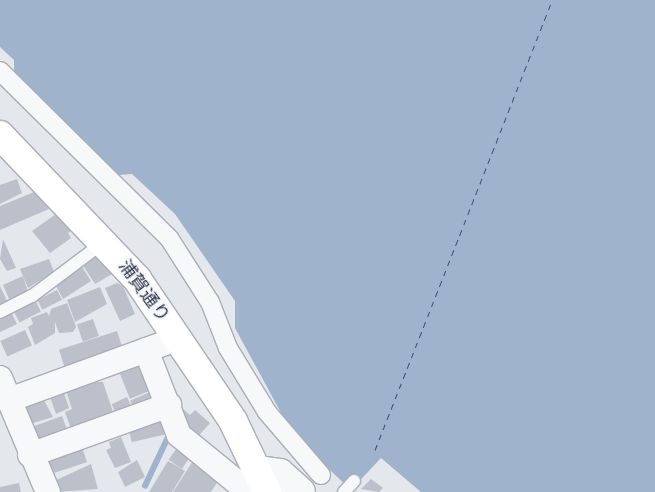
<!DOCTYPE html>
<meta charset="utf-8">
<style>
body{margin:0}
#map{position:relative;width:655px;height:492px;overflow:hidden;background:#e4e7ec;font-family:"Varela Round","Noto Sans JP",sans-serif}
div>[style]{position:absolute}
.water>*{inset:0;background:#9fb4cc}
.stream>*{height:5.5px;margin:-2.75px;padding:0 2.75px;transform-origin:2.75px;border-radius:2.75px;background:#9fb4cc}
.ferry>*{height:1px;margin-top:-0.5px;transform-origin:0;background:repeating-linear-gradient(90deg,#34527a 0 6px,transparent 0 11px)}
.building>*{inset:0;background:#bbc0ca;transform-origin:0 0}
.roads{filter:drop-shadow(1px 0 #a9aeb7) drop-shadow(-1px 0 #a9aeb7) drop-shadow(0 1px #a9aeb7) drop-shadow(0 -1px #a9aeb7)}
.service>*{height:12px;margin:-6px;padding:0 6px;transform-origin:6px;border-radius:6px;background:#f7f8fa}
.pedestrian>*{height:18px;margin:-9px;padding:0 9px;transform-origin:9px;border-radius:9px;background:#f7f8fa}
.minor>*{height:24px;margin:-12px;padding:0 12px;transform-origin:12px;border-radius:12px;background:#f7f8fa}
.tertiary>*{height:28px;margin:-14px;padding:0 14px;transform-origin:14px;border-radius:14px;background:#f7f8fa}
.secondary>*{height:28px;margin:-14px;padding:0 14px;transform-origin:14px;border-radius:14px;background:#fff}
span{translate:-50% -50%;white-space:nowrap;text-align:center;line-height:1.15;-webkit-text-stroke:4.5px #f4f6f9;paint-order:stroke}
.street-label{font-size:18px;color:#2b3445}
</style>
<div id="map">
<div class="water">
<i style="clip-path:polygon(0 0,655px 0,655px 492px,421px 492px,381px 458px,351px 490px,293px 435px,235px 328px,235px 301px,175px 214px,132px 174px,118px 175px,14px 75px,14px 60px,0 47px)"></i>
</div>
<div class="stream">
<i style="left:145px;top:486px;width:59px;rotate:-64.7deg"></i>
</div>
<div class="ferry">
<i style="left:375px;top:450px;width:484px;rotate:-68.5deg"></i>
</div>
<div class="building">
<i style="clip-path:polygon(17px 179px,22px 193px,0 204px,0 185px)"></i>
<i style="clip-path:polygon(39px 190px,49px 209px,0 230px,0 206px)"></i>
<i style="clip-path:polygon(56px 214px,72px 230px,68px 233px,71px 238px,50px 253px,32px 231px)"></i>
<i style="clip-path:polygon(3px 239px,16px 268px,7px 271px,0 259px)"></i>
<i style="clip-path:polygon(98px 255px,112px 274px,95px 284px,82px 264px)"></i>
<i style="clip-path:polygon(49px 259px,54px 272px,28px 288px,20px 269px)"></i>
<i style="clip-path:polygon(81px 265px,91px 281px,63px 299px,56px 286px)"></i>
<i style="clip-path:polygon(23px 276px,28px 292px,9px 299px,3px 285px)"></i>
<i style="clip-path:polygon(117px 283px,123px 286px,135px 314px,120px 321px,105px 288px)"></i>
<i style="clip-path:polygon(0 286px,8px 303px,0 307px)"></i>
<i style="clip-path:polygon(100px 287px,107px 304px,75px 322px,67px 300px)"></i>
<i style="left:57px;top:290px;width:11px;height:22px;rotate:63deg"></i>
<i style="left:35px;top:300px;width:13px;height:24px;rotate:63deg"></i>
<i style="clip-path:polygon(67px 303px,76px 327px,73px 332px,59px 333px,55px 322px,55px 333px,35px 345px,28px 327px,33px 324px,31px 318px,47px 312px,49px 316px,51px 309px)"></i>
<i style="clip-path:polygon(11px 312px,17px 324px,0 332px,0 317px)"></i>
<i style="left:93px;top:319px;width:18px;height:17px;rotate:71deg"></i>
<i style="left:25px;top:330px;width:17px;height:27px;rotate:66deg"></i>
<i style="left:117px;top:331px;width:19px;height:61px;rotate:72deg"></i>
<i style="left:144px;top:364px;width:27px;height:26px;rotate:68deg"></i>
<i style="clip-path:polygon(93px 382px,103px 382px,113px 412px,71px 429px,65px 412px,72px 409px,66px 391px)"></i>
<i style="left:155px;top:390px;width:13px;height:27px;rotate:67deg"></i>
<i style="clip-path:polygon(64px 393px,69px 408px,56px 414px,50px 397px)"></i>
<i style="left:127px;top:397px;width:14px;height:17px;rotate:65deg"></i>
<i style="clip-path:polygon(44px 400px,53px 417px,30px 424px,20px 409px)"></i>
<i style="clip-path:polygon(183px 409px,190px 415px,195px 410px,210px 423px,195px 440px,176px 417px)"></i>
<i style="left:62px;top:416px;width:20px;height:33px;rotate:70deg"></i>
<i style="left:161px;top:418px;width:17px;height:34px;rotate:77deg"></i>
<i style="clip-path:polygon(121px 437px,131px 462px,115px 468px,106px 450px,111px 448px,109px 442px)"></i>
<i style="left:179px;top:445px;width:16px;height:18px;rotate:35deg"></i>
<i style="left:82px;top:447px;width:16px;height:40px;rotate:72deg"></i>
<i style="clip-path:polygon(137px 460px,145px 477px,125px 487px,118px 472px)"></i>
<i style="clip-path:polygon(168px 461px,185px 471px,172px 492px,149px 492px)"></i>
<i style="clip-path:polygon(193px 461px,220px 478px,211px 492px,173px 492px)"></i>
<i style="clip-path:polygon(91px 464px,98px 489px,57px 492px,52px 482px)"></i>
<i style="clip-path:polygon(371px 479px,383px 488px,379px 492px,361px 489px)"></i>
<i style="clip-path:polygon(19px 483px,21px 492px,0 492px,0 487px)"></i>
</div>
<div class="roads">
<div class="service">
<i style="left:0;top:312px;width:36px;rotate:-27deg"></i>
<i style="left:32px;top:296px;width:90px;rotate:-36.9deg"></i>
<i style="left:344px;top:492px;width:15px;rotate:-48deg"></i>
</div>
<div class="pedestrian">
<i style="left:0;top:71px;width:238px;rotate:44.7deg"></i>
<i style="left:169px;top:238px;width:76px;rotate:57.4deg"></i>
<i style="left:210px;top:302px;width:49px;rotate:68.6deg"></i>
<i style="left:228px;top:348px;width:75px;rotate:58.6deg"></i>
<i style="left:267px;top:412px;width:83px;rotate:49.4deg"></i>
</div>
<div class="minor">
<i style="left:146px;top:350px;width:91px;rotate:68.8deg"></i>
<i style="left:179px;top:435px;width:90px;rotate:39.2deg"></i>
<i style="left:0;top:378px;width:124px;rotate:67.2deg"></i>
<i style="left:9px;top:400px;width:181px;rotate:-20deg"></i>
<i style="left:30px;top:455px;width:148px;rotate:-19.8deg"></i>
</div>
<div class="tertiary">
<i style="left:259px;top:470px;width:21px;rotate:8deg"></i>
<i style="left:280px;top:473px;width:28px;rotate:42deg"></i>
</div>
<div class="secondary">
<i style="left:0;top:135px;width:199px;rotate:46.4deg"></i>
<i style="left:137px;top:279px;width:171px;rotate:55.9deg"></i>
<i style="left:233px;top:421px;width:79px;rotate:64.4deg"></i>
</div>
</div>
<div class="street-label">
<span style="left:144px;top:291px;rotate:53deg">浦賀通り</span>
</div>
</div>
